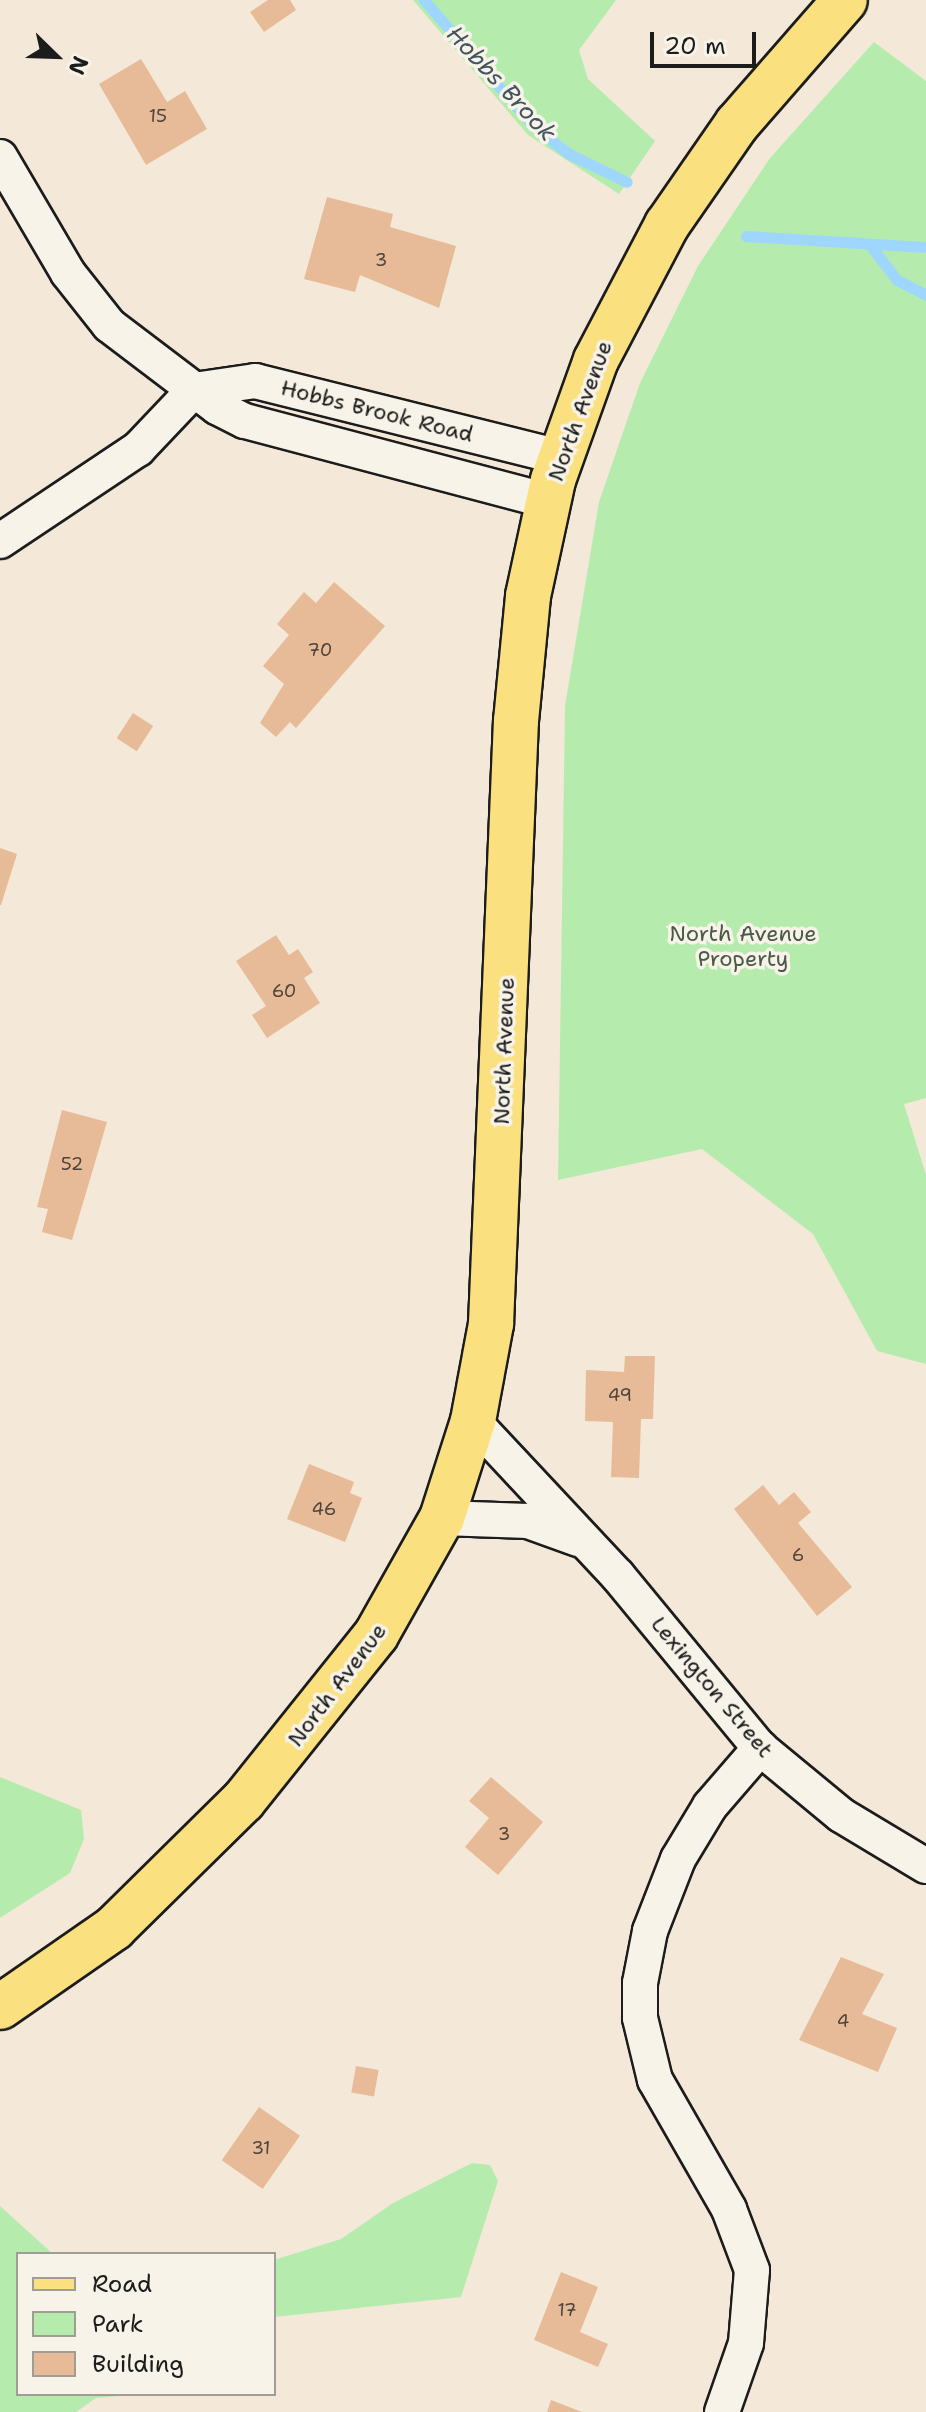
<!DOCTYPE html>
<style>
body{margin:0}
#map{position:relative;width:926px;height:2412px;overflow:hidden;background:#f4e8d8;font-family:"Shantell Sans",sans-serif}
div>[style]{position:absolute}
.green>*{inset:0;background:#b5ecae}
.stream>*{height:11px;margin:-5.5px;padding:0 5.5px;transform-origin:5.5px;border-radius:5.5px;background:#9ed6fe}
.building>*{inset:0;background:#e7bb97;transform-origin:0 0}
.roads{filter:drop-shadow(2px 0 #1c1c1c) drop-shadow(-2px 0 #1c1c1c) drop-shadow(0 2px #1c1c1c) drop-shadow(0 -2px #1c1c1c)}
.minor>*{height:34px;margin:-17px;padding:0 17px;transform-origin:17px;border-radius:17px;background:#f7f3e8}
.major>*{height:44px;margin:-22px;padding:0 22px;transform-origin:22px;border-radius:22px;background:#fbe080}
span{translate:-50% -50%;white-space:nowrap;text-align:center;line-height:1.15;-webkit-text-stroke:7px #f7f3e8;paint-order:stroke}
.number-label{font-size:18px;color:#4f443b}
.number-label span{-webkit-text-stroke-width:0}
.street-label{font-size:22px;color:#1c1c1c}
.park-label{font-size:22px;color:#4a5a48}
.water-label{font-size:24px;color:#435460;font-style:italic}
.legend{position:absolute;left:16px;top:2252px;width:260px;height:144px;box-sizing:border-box;background:#f7f3e8;border:2px solid #9f9d96;margin:0;padding:10px 14px;list-style:none;font-size:24px;color:#1c1c1c}
.legend li{display:flex;align-items:center;gap:16px;height:40px}
.legend b{width:40px;border:2px solid #9f9d96}
.north{position:absolute;left:16px;top:16px;width:80px;height:80px;-webkit-text-stroke:6px #f7f3e8;paint-order:stroke;rotate:113deg;font-size:22px;font-weight:700;line-height:32px;text-align:center;color:#1c1c1c}
.north::after{content:'';display:block;margin:auto;width:28px;height:36px;background:#1c1c1c;clip-path:polygon(50% 0,100% 100%,50% 72%,0 100%)}
.scale{position:absolute;left:650px;top:32px;width:106px;height:36px;box-sizing:border-box;border:4px solid #1c1c1c;border-top:0;padding-left:10px;font-size:24px;line-height:28px;white-space:nowrap;color:#1c1c1c;-webkit-text-stroke:6px #f7f3e8;paint-order:stroke}
</style>
<div id="map">
<div class="green">
<i style="clip-path:polygon(413px 0,616px 0,579px 50px,588px 79px,655px 141px,619px 194px,528px 135px)"></i>
<i style="clip-path:polygon(874px 42px,926px 81px,926px 1098px,904px 1104px,926px 1175px,926px 1364px,877px 1351px,813px 1234px,702px 1149px,558px 1180px,565px 706px,599px 502px,640px 383px,698px 266px,770px 158px)"></i>
<i style="clip-path:polygon(0 1777px,81px 1810px,84px 1839px,70px 1873px,0 1918px)"></i>
<i style="clip-path:polygon(472px 2163px,490px 2165px,498px 2181px,461px 2297px,274px 2317px,274px 2260px,341px 2239px,393px 2203px)"></i>
<i style="clip-path:polygon(0 2206px,53px 2254px,18px 2254px,18px 2394px,147px 2394px,96px 2398px,76px 2412px,0 2412px)"></i>
</div>
<div class="stream">
<i style="left:424px;top:0;width:168px;rotate:49.1deg"></i>
<i style="left:534px;top:127px;width:44px;rotate:37.6deg"></i>
<i style="left:569px;top:154px;width:64px;rotate:25.8deg"></i>
<i style="left:746px;top:236px;width:180px;rotate:3.5deg"></i>
<i style="left:870px;top:245px;width:44px;rotate:52.4deg"></i>
<i style="left:897px;top:280px;width:33px;rotate:27deg"></i>
</div>
<div class="building">
<i style="clip-path:polygon(268px 0,290px 0,296px 10px,264px 32px,250px 12px)"></i>
<i style="clip-path:polygon(141px 59px,167px 102px,185px 91px,207px 129px,146px 165px,99px 84px)"></i>
<i style="clip-path:polygon(327px 197px,393px 214px,390px 227px,456px 246px,439px 308px,360px 275px,355px 292px,304px 279px)"></i>
<i style="clip-path:polygon(334px 582px,385px 626px,296px 728px,290px 722px,276px 737px,260px 723px,284px 684px,263px 666px,289px 635px,277px 624px,304px 592px,316px 603px)"></i>
<i style="left:133px;top:713px;width:24px;height:30px;rotate:33deg"></i>
<i style="clip-path:polygon(0 848px,17px 854px,1px 905px,0 905px)"></i>
<i style="clip-path:polygon(276px 935px,289px 955px,298px 949px,313px 972px,304px 978px,320px 1003px,267px 1038px,252px 1015px,266px 1006px,236px 961px)"></i>
<i style="clip-path:polygon(62px 1110px,107px 1122px,72px 1240px,42px 1232px,48px 1209px,37px 1207px)"></i>
<i style="clip-path:polygon(625px 1356px,655px 1356px,653px 1419px,641px 1419px,639px 1478px,611px 1477px,613px 1422px,585px 1421px,586px 1370px,624px 1372px)"></i>
<i style="clip-path:polygon(309px 1464px,354px 1482px,350px 1493px,362px 1498px,345px 1542px,287px 1519px)"></i>
<i style="clip-path:polygon(763px 1485px,779px 1505px,794px 1492px,811px 1512px,798px 1523px,852px 1587px,817px 1616px,734px 1509px)"></i>
<i style="clip-path:polygon(491px 1777px,543px 1822px,498px 1875px,465px 1847px,489px 1818px,469px 1801px)"></i>
<i style="clip-path:polygon(841px 1957px,884px 1974px,862px 2014px,897px 2028px,878px 2072px,799px 2040px)"></i>
<i style="left:356px;top:2066px;width:23px;height:27px;rotate:10deg"></i>
<i style="left:259px;top:2107px;width:50px;height:65px;rotate:35deg"></i>
<i style="clip-path:polygon(561px 2272px,598px 2287px,580px 2332px,608px 2344px,598px 2367px,534px 2340px)"></i>
<i style="clip-path:polygon(551px 2400px,582px 2412px,547px 2412px)"></i>
</div>
<div class="roads">
<div class="minor">
<i style="left:0;top:157px;width:134px;rotate:59.6deg"></i>
<i style="left:68px;top:273px;width:66px;rotate:51.7deg"></i>
<i style="left:109px;top:325px;width:136px;rotate:37.2deg"></i>
<i style="left:217px;top:407px;width:31px;rotate:27deg"></i>
<i style="left:245px;top:421px;width:313px;rotate:14.8deg"></i>
<i style="left:194px;top:390px;width:62px;rotate:-8.4deg"></i>
<i style="left:255px;top:381px;width:314px;rotate:14deg"></i>
<i style="left:0;top:541px;width:166px;rotate:-33.7deg"></i>
<i style="left:138px;top:449px;width:81px;rotate:-46.5deg"></i>
<i style="left:473px;top:1421px;width:212px;rotate:46.9deg"></i>
<i style="left:618px;top:1576px;width:223px;rotate:50.5deg"></i>
<i style="left:760px;top:1748px;width:105px;rotate:39.6deg"></i>
<i style="left:841px;top:1815px;width:99px;rotate:31deg"></i>
<i style="left:442px;top:1518px;width:86px;rotate:2deg"></i>
<i style="left:528px;top:1521px;width:53px;rotate:19.8deg"></i>
<i style="left:722px;top:2412px;width:73px;rotate:-70.8deg"></i>
<i style="left:746px;top:2343px;width:73px;rotate:-85.3deg"></i>
<i style="left:752px;top:2270px;width:65px;rotate:-110.7deg"></i>
<i style="left:729px;top:2209px;width:149px;rotate:-119.8deg"></i>
<i style="left:655px;top:2080px;width:64px;rotate:-103.6deg"></i>
<i style="left:640px;top:2018px;width:35px;rotate:-90deg"></i>
<i style="left:640px;top:1983px;width:53px;rotate:-79.1deg"></i>
<i style="left:650px;top:1931px;width:77px;rotate:-68.7deg"></i>
<i style="left:678px;top:1859px;width:62px;rotate:-58.9deg"></i>
<i style="left:710px;top:1806px;width:77px;rotate:-49.2deg"></i>
</div>
<div class="major">
<i style="left:0;top:2007px;width:139px;rotate:-34.7deg"></i>
<i style="left:114px;top:1928px;width:181px;rotate:-44.6deg"></i>
<i style="left:243px;top:1801px;width:213px;rotate:-51.3deg"></i>
<i style="left:376px;top:1635px;width:134px;rotate:-60.6deg"></i>
<i style="left:442px;top:1518px;width:102px;rotate:-72.3deg"></i>
<i style="left:473px;top:1421px;width:99px;rotate:-79.5deg"></i>
<i style="left:491px;top:1324px;width:604px;rotate:-87.63deg"></i>
<i style="left:516px;top:721px;width:126px;rotate:-84.5deg"></i>
<i style="left:528px;top:596px;width:119px;rotate:-77.8deg"></i>
<i style="left:553px;top:480px;width:127px;rotate:-70.3deg"></i>
<i style="left:596px;top:360px;width:153px;rotate:-62.3deg"></i>
<i style="left:667px;top:225px;width:123px;rotate:-55.3deg"></i>
<i style="left:737px;top:124px;width:164px;rotate:-48.9deg"></i>
</div>
</div>
<div class="number-label">
<span style="left:158px;top:116px">15</span>
<span style="left:381px;top:260px">3</span>
<span style="left:320px;top:650px">70</span>
<span style="left:284px;top:991px">60</span>
<span style="left:72px;top:1164px">52</span>
<span style="left:620px;top:1395px">49</span>
<span style="left:324px;top:1509px">46</span>
<span style="left:798px;top:1555px">6</span>
<span style="left:504px;top:1834px">3</span>
<span style="left:843px;top:2021px">4</span>
<span style="left:261px;top:2148px">31</span>
<span style="left:567px;top:2310px">17</span>
</div>
<div class="street-label">
<span style="left:377px;top:411px;rotate:14deg">Hobbs Brook Road</span>
<span style="left:580px;top:411px;rotate:-70deg">North Avenue</span>
<span style="left:504px;top:1051px;rotate:-88deg">North Avenue</span>
<span style="left:337px;top:1685px;rotate:-53deg">North Avenue</span>
<span style="left:712px;top:1687px;rotate:50deg">Lexington Street</span>
</div>
<div class="park-label">
<span style="left:743px;top:946px">North Avenue<br>Property</span>
</div>
<div class="water-label">
<span style="left:501px;top:84px;rotate:47deg">Hobbs Brook</span>
</div>
<ul class="legend">
<li><b style="height:10px;background:#fbe080"></b>Road</li>
<li><b style="height:22px;background:#b5ecae"></b>Park</li>
<li><b style="height:22px;background:#e7bb97"></b>Building</li>
</ul>
<div class="north">N</div>
<div class="scale">20 m</div>
</div>
